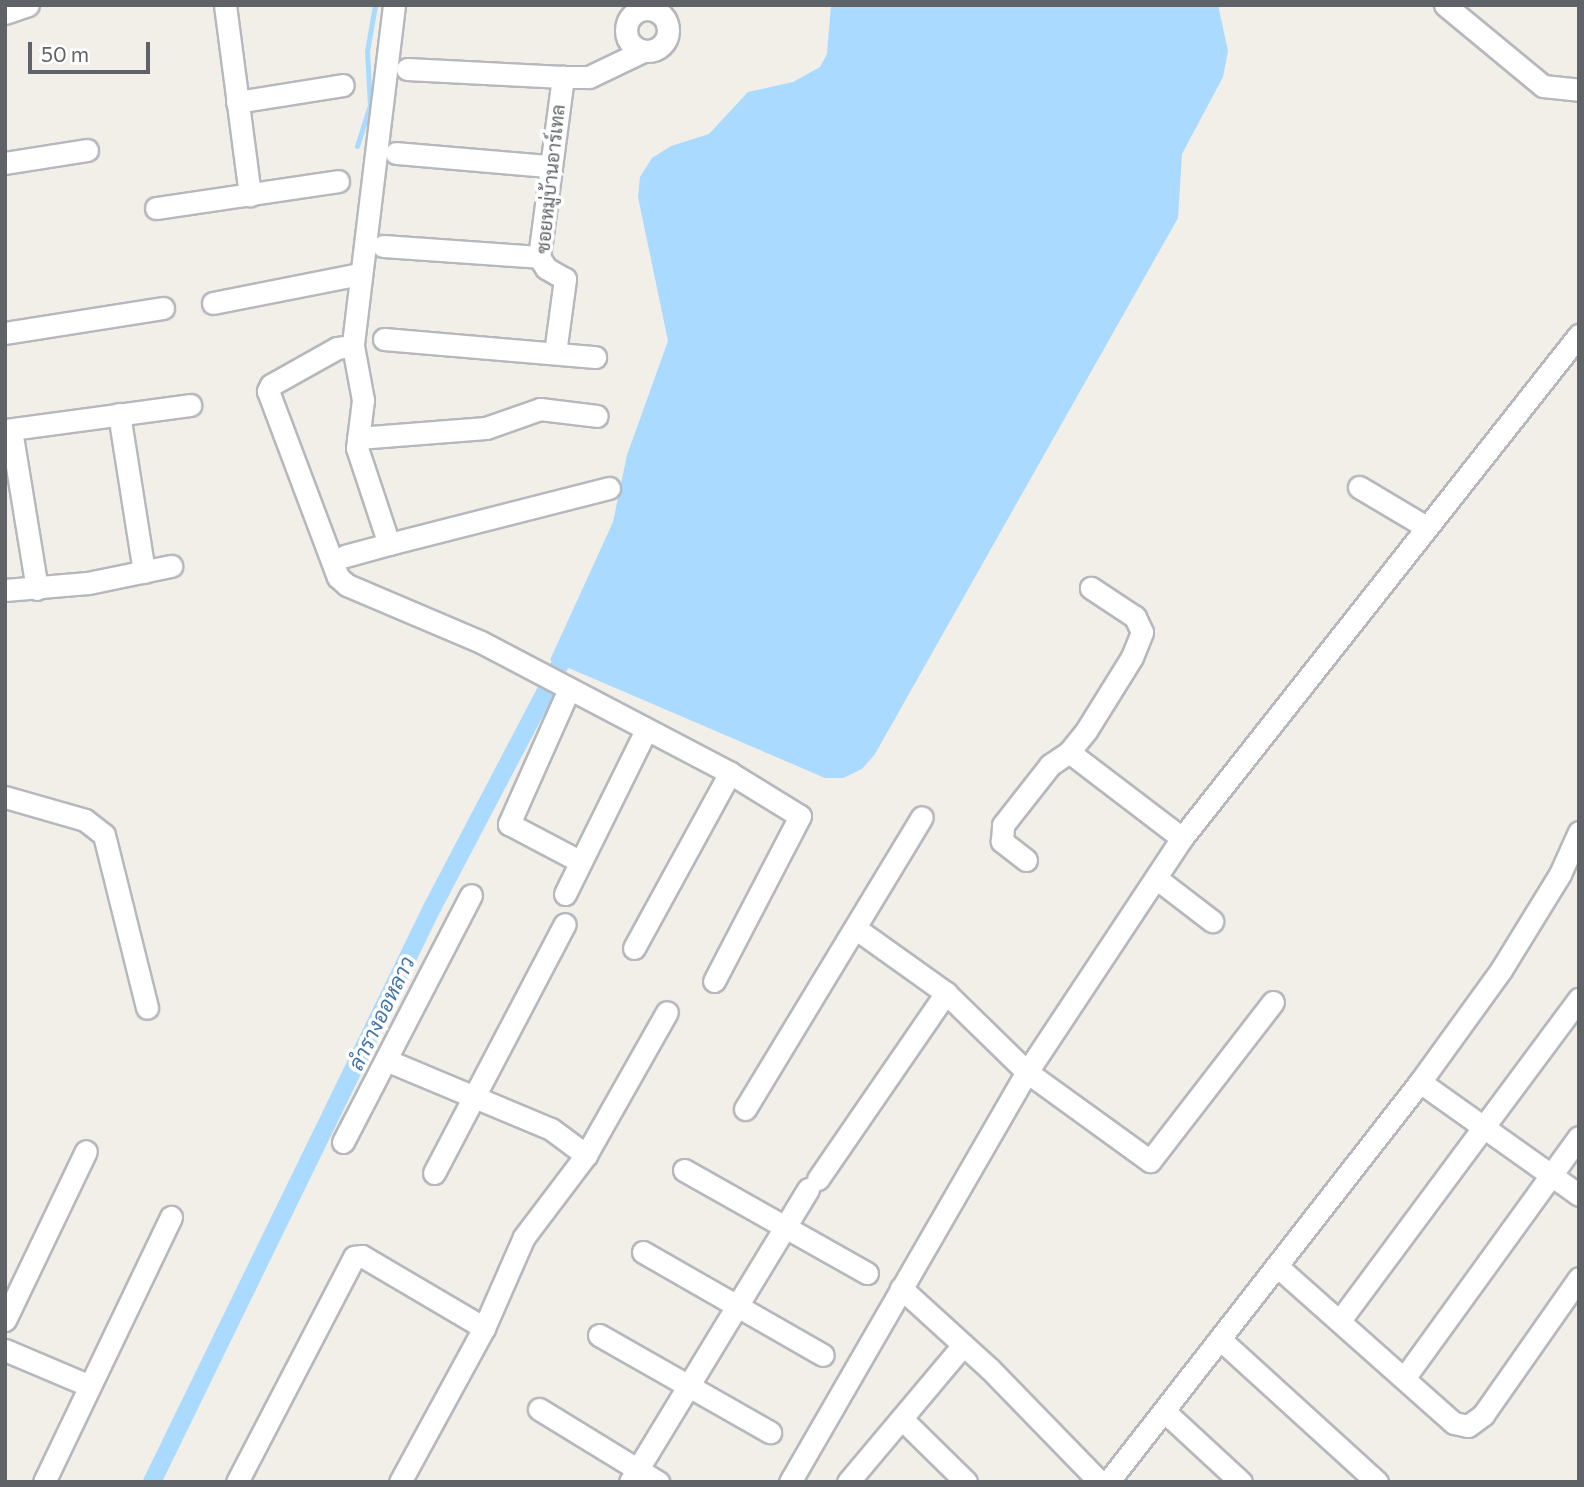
<!DOCTYPE html>
<meta charset="utf-8">
<style>
body{margin:0}
#map{position:relative;width:1584px;height:1487px;overflow:hidden;background:#f1efe8;font-family:Commissioner,Sarabun,sans-serif}
div>[style]{position:absolute}
.water>*{inset:0;background:#aadaff}
.stream>*{height:5px;margin:-2.5px;padding:0 2.5px;transform-origin:2.5px;border-radius:2.5px;background:#aadaff}
.canal>*{height:18px;margin:-9px;padding:0 9px;transform-origin:9px;border-radius:9px;background:#aadaff}
.roads{filter:drop-shadow(2px 0 #b5b8bc) drop-shadow(-2px 0 #b5b8bc) drop-shadow(0 2px #b5b8bc) drop-shadow(0 -2px #b5b8bc)}
.minor>*{height:21px;margin:-10.5px;padding:0 10.5px;transform-origin:10.5px;border-radius:10.5px;background:#fff}
.minor>.ring{margin:-10.5px;padding:0;box-sizing:content-box;background:none;border:21px solid #fff;border-radius:50%}
span{translate:-50% -50%;white-space:nowrap;text-align:center;line-height:1.15;-webkit-text-stroke:7px #fff;paint-order:stroke}
.street-label{font-size:19px;color:#5f6368}
.water-label{font-size:21px;color:#4174aa;font-style:italic}
.frame{position:absolute;inset:0;border:7px solid #5f6368;pointer-events:none}
.scale{position:absolute;left:28px;top:42px;width:122px;height:32px;box-sizing:border-box;border:4px solid #5f6368;border-top:0;padding-left:9px;font-size:21px;line-height:24px;white-space:nowrap;color:#5f6368;-webkit-text-stroke:5px #fff;paint-order:stroke}
</style>
<div id="map">
<div class="water">
<i style="clip-path:polygon(831px 5px,1218px 5px,1228px 51px,1223px 77px,1182px 154px,1178px 218px,875px 754px,862px 769px,843px 778px,825px 778px,550px 660px,613px 522px,627px 455px,668px 341px,638px 197px,640px 177px,652px 158px,671px 146px,709px 134px,748px 92px,793px 82px,820px 67px,827px 54px)"></i>
</div>
<div class="stream">
<i style="left:357px;top:146px;width:43px;rotate:-72.4deg"></i>
<i style="left:370px;top:105px;width:54px;rotate:-93.2deg"></i>
<i style="left:367px;top:51px;width:47px;rotate:-80.1deg"></i>
</div>
<div class="canal">
<i style="left:152px;top:1482px;width:639px;rotate:-64deg"></i>
<i style="left:432px;top:908px;width:299px;rotate:-62.3deg"></i>
</div>
<div class="roads">
<div class="minor">
<i style="left:225px;top:5px;width:192px;rotate:82.5deg"></i>
<i style="left:394px;top:5px;width:343px;rotate:96.9deg"></i>
<i style="left:353px;top:346px;width:55px;rotate:79.5deg"></i>
<i style="left:363px;top:400px;width:48px;rotate:97.1deg"></i>
<i style="left:357px;top:448px;width:101px;rotate:71.6deg"></i>
<i style="left:389px;top:544px;width:227px;rotate:-14.3deg"></i>
<i style="left:1445px;top:5px;width:127px;rotate:39.6deg"></i>
<i style="left:1543px;top:86px;width:36px;rotate:6deg"></i>
<i class="ring" style="left:626px;top:9px;width:21px;height:21px"></i>
<i style="left:5px;top:13px;width:24px;rotate:-19deg"></i>
<i style="left:407px;top:69px;width:156px;rotate:2.9deg"></i>
<i style="left:237px;top:102px;width:107px;rotate:-9.1deg"></i>
<i style="left:396px;top:153px;width:153px;rotate:4.9deg"></i>
<i style="left:5px;top:163px;width:83px;rotate:-9deg"></i>
<i style="left:156px;top:208px;width:184px;rotate:-8.4deg"></i>
<i style="left:383px;top:246px;width:156px;rotate:4deg"></i>
<i style="left:213px;top:303px;width:150px;rotate:-11.2deg"></i>
<i style="left:5px;top:333px;width:160px;rotate:-9deg"></i>
<i style="left:384px;top:339px;width:212px;rotate:4.9deg"></i>
<i style="left:353px;top:346px;width:16px;rotate:173deg"></i>
<i style="left:337px;top:348px;width:76px;rotate:150.7deg"></i>
<i style="left:271px;top:385px;width:7px;rotate:117deg"></i>
<i style="left:268px;top:391px;width:199px;rotate:69.4deg"></i>
<i style="left:338px;top:577px;width:12px;rotate:42deg"></i>
<i style="left:347px;top:585px;width:146px;rotate:23deg"></i>
<i style="left:481px;top:642px;width:281px;rotate:27.7deg"></i>
<i style="left:730px;top:773px;width:82px;rotate:31.6deg"></i>
<i style="left:800px;top:816px;width:186px;rotate:117.5deg"></i>
<i style="left:555px;top:353px;width:75px;rotate:-82.3deg"></i>
<i style="left:565px;top:279px;width:22px;rotate:-150deg"></i>
<i style="left:546px;top:268px;width:13px;rotate:-122deg"></i>
<i style="left:539px;top:257px;width:182px;rotate:-82.4deg"></i>
<i style="left:563px;top:77px;width:26px"></i>
<i style="left:589px;top:77px;width:60px;rotate:-25.7deg"></i>
<i style="left:119px;top:414px;width:160px;rotate:81deg"></i>
<i style="left:5px;top:430px;width:187px;rotate:-7.7deg"></i>
<i style="left:11px;top:430px;width:161px;rotate:80.7deg"></i>
<i style="left:358px;top:438px;width:128px;rotate:-4.5deg"></i>
<i style="left:486px;top:428px;width:57px;rotate:-19.4deg"></i>
<i style="left:540px;top:409px;width:57px;rotate:7deg"></i>
<i style="left:1359px;top:487px;width:78px;rotate:30.8deg"></i>
<i style="left:345px;top:556px;width:46px;rotate:-15.3deg"></i>
<i style="left:5px;top:590px;width:83px;rotate:-4.8deg"></i>
<i style="left:88px;top:583px;width:85px;rotate:-11.6deg"></i>
<i style="left:569px;top:689px;width:148px;rotate:114deg"></i>
<i style="left:509px;top:824px;width:81px;rotate:27.8deg"></i>
<i style="left:1069px;top:752px;width:142px;rotate:37.3deg"></i>
<i style="left:5px;top:797px;width:83px;rotate:16deg"></i>
<i style="left:85px;top:820px;width:24px;rotate:38deg"></i>
<i style="left:104px;top:835px;width:178px;rotate:76deg"></i>
<i style="left:1026px;top:860px;width:31px;rotate:-142deg"></i>
<i style="left:1002px;top:841px;width:16px;rotate:-86deg"></i>
<i style="left:1003px;top:825px;width:76px;rotate:-51.9deg"></i>
<i style="left:1050px;top:765px;width:23px;rotate:-34deg"></i>
<i style="left:1069px;top:752px;width:27px;rotate:-51deg"></i>
<i style="left:1086px;top:731px;width:87px;rotate:-58.1deg"></i>
<i style="left:1132px;top:657px;width:27px;rotate:-68deg"></i>
<i style="left:1142px;top:632px;width:17px;rotate:-115deg"></i>
<i style="left:1135px;top:617px;width:53px;rotate:-146.6deg"></i>
<i style="left:1156px;top:878px;width:71px;rotate:37.5deg"></i>
<i style="left:565px;top:894px;width:183px;rotate:-63.7deg"></i>
<i style="left:855px;top:928px;width:112px;rotate:35.5deg"></i>
<i style="left:946px;top:993px;width:113px;rotate:44.3deg"></i>
<i style="left:1027px;top:1072px;width:152px;rotate:35.9deg"></i>
<i style="left:1150px;top:1161px;width:201px;rotate:-52.3deg"></i>
<i style="left:634px;top:948px;width:200px;rotate:-61.3deg"></i>
<i style="left:386px;top:1060px;width:179px;rotate:22.7deg"></i>
<i style="left:551px;top:1129px;width:44px;rotate:36.6deg"></i>
<i style="left:1420px;top:1082px;width:195px;rotate:35.4deg"></i>
<i style="left:745px;top:1109px;width:341px;rotate:-58.8deg"></i>
<i style="left:343px;top:1142px;width:278px;rotate:-62.6deg"></i>
<i style="left:684px;top:1170px;width:210px;rotate:29.4deg"></i>
<i style="left:434px;top:1173px;width:281px;rotate:-62.3deg"></i>
<i style="left:818px;top:1179px;width:226px;rotate:-55.5deg"></i>
<i style="left:643px;top:1252px;width:207px;rotate:29.8deg"></i>
<i style="left:1278px;top:1267px;width:235px;rotate:41.6deg"></i>
<i style="left:1454px;top:1423px;width:14px;rotate:12deg"></i>
<i style="left:1468px;top:1426px;width:19px;rotate:-36deg"></i>
<i style="left:1483px;top:1415px;width:167px;rotate:-55deg"></i>
<i style="left:901px;top:1288px;width:119px;rotate:42.3deg"></i>
<i style="left:989px;top:1368px;width:159px;rotate:45.8deg"></i>
<i style="left:1341px;top:1319px;width:399px;rotate:-53.4deg"></i>
<i style="left:5px;top:1320px;width:187px;rotate:-64.4deg"></i>
<i style="left:599px;top:1335px;width:197px;rotate:29.6deg"></i>
<i style="left:1221px;top:1340px;width:211px;rotate:42.3deg"></i>
<i style="left:5px;top:1350px;width:92px;rotate:23deg"></i>
<i style="left:1405px;top:1377px;width:296px;rotate:-54.1deg"></i>
<i style="left:539px;top:1409px;width:140px;rotate:31.5deg"></i>
<i style="left:1164px;top:1411px;width:105px;rotate:42.7deg"></i>
<i style="left:902px;top:1419px;width:90px;rotate:44.5deg"></i>
<i style="left:44px;top:1482px;width:294px;rotate:-64.4deg"></i>
<i style="left:237px;top:1482px;width:254px;rotate:-62.5deg"></i>
<i style="left:354px;top:1257px;width:8px;rotate:-7deg"></i>
<i style="left:362px;top:1256px;width:142px;rotate:30.5deg"></i>
<i style="left:400px;top:1482px;width:175px;rotate:-61.4deg"></i>
<i style="left:484px;top:1328px;width:99px;rotate:-66.3deg"></i>
<i style="left:524px;top:1237px;width:103px;rotate:-52.9deg"></i>
<i style="left:586px;top:1155px;width:164px;rotate:-60.5deg"></i>
<i style="left:630px;top:1482px;width:343px;rotate:-58.7deg"></i>
<i style="left:790px;top:1482px;width:474px;rotate:-60deg"></i>
<i style="left:1027px;top:1072px;width:281px;rotate:-56.5deg"></i>
<i style="left:1182px;top:838px;width:641px;rotate:-51.72deg"></i>
<i style="left:848px;top:1482px;width:179px;rotate:-50deg"></i>
<i style="left:1108px;top:1482px;width:507px;rotate:-52.05deg"></i>
<i style="left:1420px;top:1082px;width:138px;rotate:-54.1deg"></i>
<i style="left:1501px;top:970px;width:113px;rotate:-58.4deg"></i>
<i style="left:1560px;top:874px;width:46px;rotate:-65.7deg"></i>
</div>
</div>
<div class="street-label">
<span style="left:550px;top:179px;rotate:-84deg">ซอยหมู่บ้านอาร์เทล</span>
</div>
<div class="water-label">
<span style="left:381px;top:1013px;rotate:-64deg">ลำรางออหลาว</span>
</div>
<div class="frame"></div>
<div class="scale">50 m</div>
</div>
